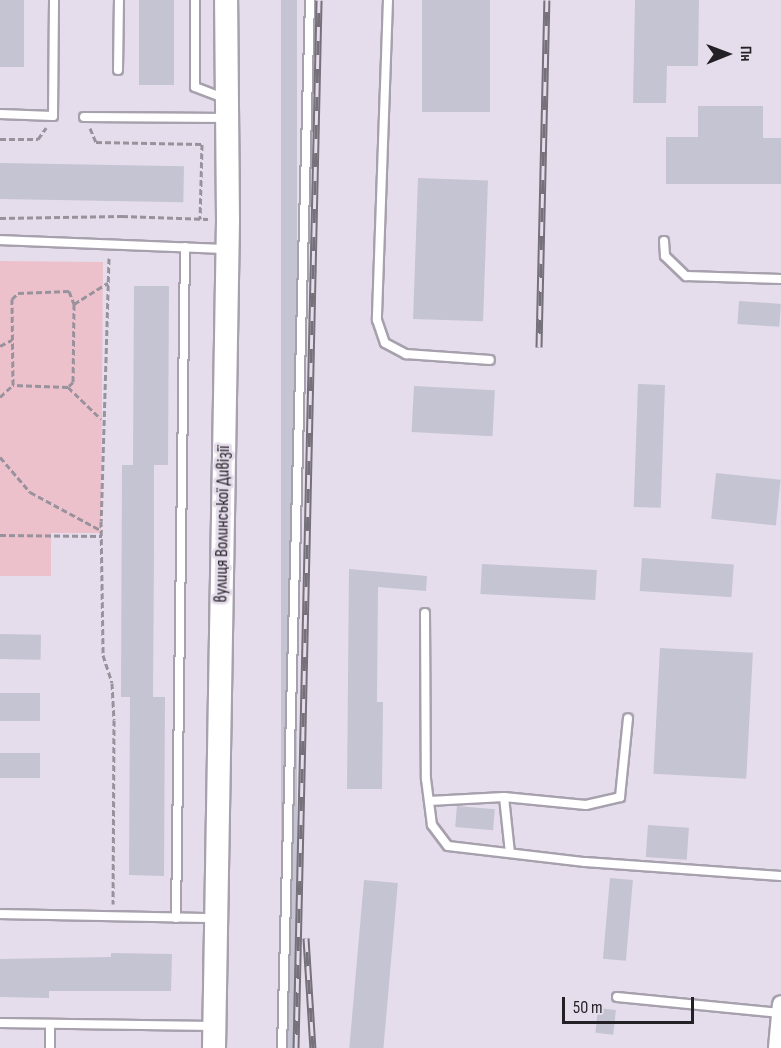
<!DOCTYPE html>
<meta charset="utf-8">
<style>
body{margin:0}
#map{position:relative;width:781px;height:1048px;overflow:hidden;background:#e5ddeb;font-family:"Sofia Sans Condensed",sans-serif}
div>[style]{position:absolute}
.green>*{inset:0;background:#ecc1cc}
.building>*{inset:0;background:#c5c4d3;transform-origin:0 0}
.path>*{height:3px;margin-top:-1.5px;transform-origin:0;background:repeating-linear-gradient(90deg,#98929c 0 6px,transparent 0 9px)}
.roads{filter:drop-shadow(2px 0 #a7a0ad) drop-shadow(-2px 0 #a7a0ad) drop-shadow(0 2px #a7a0ad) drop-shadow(0 -2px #a7a0ad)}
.lane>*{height:8px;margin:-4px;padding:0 4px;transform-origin:4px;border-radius:4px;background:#fff}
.street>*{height:16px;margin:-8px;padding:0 8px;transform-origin:8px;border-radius:8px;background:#fff}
.secondary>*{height:22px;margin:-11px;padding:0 11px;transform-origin:11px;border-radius:11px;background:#fff}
.rail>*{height:7px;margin-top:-3.5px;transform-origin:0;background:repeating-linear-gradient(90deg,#e5ddeb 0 14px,#757079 0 28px);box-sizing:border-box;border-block:2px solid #757079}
span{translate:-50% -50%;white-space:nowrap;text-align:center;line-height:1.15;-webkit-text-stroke:6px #e5ddeb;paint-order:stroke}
.street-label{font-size:18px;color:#242126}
.north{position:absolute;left:697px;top:24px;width:60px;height:60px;-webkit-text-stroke:4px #e5ddeb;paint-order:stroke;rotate:89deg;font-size:16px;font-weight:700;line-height:24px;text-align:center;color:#242126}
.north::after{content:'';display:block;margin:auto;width:21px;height:27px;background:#242126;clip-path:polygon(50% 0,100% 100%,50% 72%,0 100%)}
.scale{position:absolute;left:562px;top:997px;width:132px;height:27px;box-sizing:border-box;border:3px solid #242126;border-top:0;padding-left:8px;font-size:18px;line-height:21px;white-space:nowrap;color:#242126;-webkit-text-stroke:4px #e5ddeb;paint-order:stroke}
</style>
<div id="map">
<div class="green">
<i style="clip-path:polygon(0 261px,103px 262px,101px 533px,51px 533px,51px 576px,0 576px)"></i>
</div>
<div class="building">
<i style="left:0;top:0;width:24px;height:67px"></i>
<i style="left:139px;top:0;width:35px;height:85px"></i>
<i style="left:281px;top:0;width:16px;height:1048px"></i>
<i style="left:422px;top:0;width:68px;height:112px"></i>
<i style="clip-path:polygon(635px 0,699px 0,698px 66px,667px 66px,666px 103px,633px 103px)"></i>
<i style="clip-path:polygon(698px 106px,763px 106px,763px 138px,781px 138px,781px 184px,666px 184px,666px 137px,698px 137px)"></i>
<i style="left:0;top:163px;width:184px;height:36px;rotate:1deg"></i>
<i style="left:418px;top:178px;width:70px;height:141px;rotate:2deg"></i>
<i style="clip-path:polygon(134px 286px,169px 286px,168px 465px,154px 465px,154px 552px,153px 697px,165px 697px,164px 876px,129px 875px,130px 697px,121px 697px,122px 465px,133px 465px)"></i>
<i style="left:739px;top:301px;width:42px;height:23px;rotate:4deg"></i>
<i style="left:638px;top:384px;width:27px;height:123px;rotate:2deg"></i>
<i style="left:414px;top:386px;width:81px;height:46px;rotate:3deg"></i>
<i style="left:716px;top:473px;width:65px;height:46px;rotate:6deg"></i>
<i style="left:642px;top:558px;width:92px;height:33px;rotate:4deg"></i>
<i style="left:482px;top:564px;width:115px;height:30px;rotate:3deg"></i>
<i style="clip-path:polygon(349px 569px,427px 576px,426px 591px,378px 587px,377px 702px,383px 702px,382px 789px,347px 789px)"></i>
<i style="left:0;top:634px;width:41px;height:25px;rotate:1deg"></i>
<i style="left:660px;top:648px;width:93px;height:126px;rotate:3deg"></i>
<i style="left:0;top:693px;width:40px;height:28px"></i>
<i style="left:0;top:753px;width:40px;height:25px"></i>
<i style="left:457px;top:806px;width:38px;height:21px;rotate:5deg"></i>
<i style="left:648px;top:825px;width:41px;height:32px;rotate:4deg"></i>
<i style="left:610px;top:878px;width:23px;height:81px;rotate:5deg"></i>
<i style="left:364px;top:880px;width:34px;height:169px;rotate:5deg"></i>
<i style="clip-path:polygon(111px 953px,172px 954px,171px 991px,49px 991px,49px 998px,0 997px,0 959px,111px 957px)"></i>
<i style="left:598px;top:1008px;width:18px;height:25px;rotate:6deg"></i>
</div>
<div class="path">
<i style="left:90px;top:128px;width:15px;rotate:67deg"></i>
<i style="left:96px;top:142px;width:106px;rotate:1.1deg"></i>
<i style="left:202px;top:144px;width:75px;rotate:91.5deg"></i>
<i style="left:0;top:139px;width:38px"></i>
<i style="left:38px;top:139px;width:14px;rotate:-54deg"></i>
<i style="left:0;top:218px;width:122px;rotate:-0.9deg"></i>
<i style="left:122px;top:216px;width:86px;rotate:2deg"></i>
<i style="left:109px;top:258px;width:263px;rotate:91.7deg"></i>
<i style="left:101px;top:521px;width:134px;rotate:89.1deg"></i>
<i style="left:103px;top:655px;width:29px;rotate:72deg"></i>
<i style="left:112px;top:683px;width:37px;rotate:87deg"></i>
<i style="left:114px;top:720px;width:184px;rotate:90.3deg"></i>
<i style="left:69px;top:291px;width:14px;rotate:69deg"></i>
<i style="left:74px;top:304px;width:78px;rotate:90.7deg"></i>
<i style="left:73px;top:382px;width:7px;rotate:135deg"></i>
<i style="left:68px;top:387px;width:55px;rotate:-177.9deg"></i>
<i style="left:13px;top:385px;width:86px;rotate:-90.7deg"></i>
<i style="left:12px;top:299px;width:8px;rotate:-45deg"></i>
<i style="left:18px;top:293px;width:51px;rotate:-2.2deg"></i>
<i style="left:74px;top:304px;width:40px;rotate:-32deg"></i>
<i style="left:0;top:346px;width:13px;rotate:-27deg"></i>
<i style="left:68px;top:387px;width:46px;rotate:44.1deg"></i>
<i style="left:0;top:397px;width:18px;rotate:-43deg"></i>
<i style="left:0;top:457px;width:46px;rotate:49.4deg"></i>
<i style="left:30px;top:492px;width:82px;rotate:28.4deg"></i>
<i style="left:0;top:535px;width:102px;rotate:0.6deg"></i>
</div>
<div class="roads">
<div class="lane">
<i style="left:195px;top:0;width:87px;rotate:90deg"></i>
<i style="left:195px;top:87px;width:31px;rotate:21deg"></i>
<i style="left:388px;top:0;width:320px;rotate:92deg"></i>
<i style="left:377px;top:320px;width:24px;rotate:71deg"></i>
<i style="left:385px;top:343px;width:24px;rotate:28deg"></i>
<i style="left:406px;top:354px;width:84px;rotate:4.1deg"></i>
<i style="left:118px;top:70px;width:70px;rotate:-89.2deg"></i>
<i style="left:0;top:114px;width:53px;rotate:2.2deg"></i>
<i style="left:53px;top:116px;width:116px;rotate:-89.5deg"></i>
<i style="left:84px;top:117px;width:143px;rotate:0.4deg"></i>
<i style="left:0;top:240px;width:227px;rotate:2.3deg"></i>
<i style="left:664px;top:241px;width:15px;rotate:86deg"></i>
<i style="left:665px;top:256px;width:29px;rotate:44deg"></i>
<i style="left:686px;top:276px;width:95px;rotate:1.8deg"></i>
<i style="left:425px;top:613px;width:166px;rotate:89.7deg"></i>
<i style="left:426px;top:779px;width:46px;rotate:82.6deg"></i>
<i style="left:432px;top:825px;width:26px;rotate:53deg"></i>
<i style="left:448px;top:846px;width:138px;rotate:6.7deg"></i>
<i style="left:585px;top:862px;width:196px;rotate:4.1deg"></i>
<i style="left:504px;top:797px;width:56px;rotate:83.9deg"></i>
<i style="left:429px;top:801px;width:75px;rotate:-3.1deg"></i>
<i style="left:504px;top:797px;width:82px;rotate:5.6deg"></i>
<i style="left:586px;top:805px;width:35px;rotate:-13deg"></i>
<i style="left:620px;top:797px;width:79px;rotate:-84.2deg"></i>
<i style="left:0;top:914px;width:214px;rotate:1.1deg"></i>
<i style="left:176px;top:918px;width:671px;rotate:-89.23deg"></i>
<i style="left:617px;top:997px;width:164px;rotate:5.6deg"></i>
<i style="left:0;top:1023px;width:213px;rotate:0.8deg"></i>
<i style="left:50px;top:1048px;width:24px;rotate:-90deg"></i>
<i style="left:282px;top:1048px;width:1048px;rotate:-88.47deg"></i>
</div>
<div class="street">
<i style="left:777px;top:1048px;width:44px;rotate:-84.8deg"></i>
</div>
<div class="secondary">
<i style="left:214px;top:1048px;width:828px;rotate:-89.03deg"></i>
<i style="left:228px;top:220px;width:220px;rotate:-90.5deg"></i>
</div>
</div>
<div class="rail">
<i style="left:539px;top:347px;width:347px;rotate:-88.7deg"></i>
<i style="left:306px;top:938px;width:110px;rotate:86.4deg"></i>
<i style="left:296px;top:1048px;width:1048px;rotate:-88.74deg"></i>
</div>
<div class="street-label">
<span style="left:223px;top:524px;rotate:-89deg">вулиця Волинської Дивізії</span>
</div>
<div class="north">Пн</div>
<div class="scale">50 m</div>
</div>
